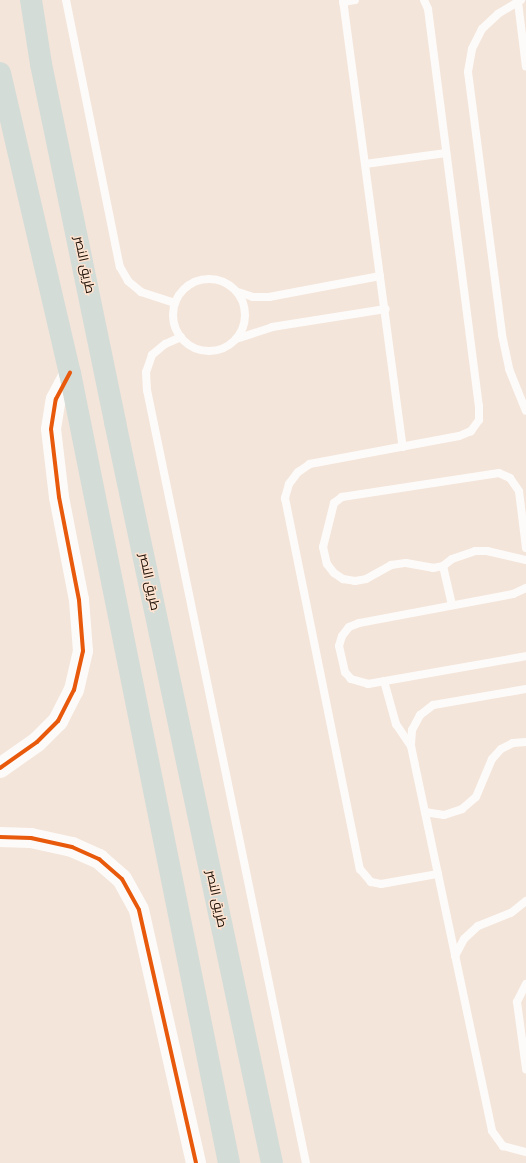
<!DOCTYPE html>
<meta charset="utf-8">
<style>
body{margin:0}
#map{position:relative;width:526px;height:1163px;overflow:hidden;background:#f4e5da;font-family:Karla,Cairo,sans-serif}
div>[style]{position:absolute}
.service>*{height:8px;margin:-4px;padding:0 4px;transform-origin:4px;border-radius:4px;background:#fdfbf9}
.service>.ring{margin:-4px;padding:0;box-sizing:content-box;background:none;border:8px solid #fdfbf9;border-radius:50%}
.tertiary>*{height:20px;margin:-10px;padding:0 10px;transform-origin:10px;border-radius:10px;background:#fdfbf9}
.trunk>*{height:22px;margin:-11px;padding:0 11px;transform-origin:11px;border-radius:11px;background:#d4dcd8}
.cycleway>*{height:4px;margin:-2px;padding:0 2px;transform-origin:2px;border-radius:2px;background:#e8590c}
span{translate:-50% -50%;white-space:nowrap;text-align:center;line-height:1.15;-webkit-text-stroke:3px #fee3d0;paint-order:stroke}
.street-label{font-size:13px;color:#1b0d03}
</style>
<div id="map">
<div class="service">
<i style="left:66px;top:0;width:272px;rotate:78.6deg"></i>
<i style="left:120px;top:267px;width:16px;rotate:60deg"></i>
<i style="left:128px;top:281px;width:17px;rotate:40deg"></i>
<i style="left:141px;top:292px;width:36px;rotate:18deg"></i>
<i style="left:343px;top:0;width:451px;rotate:82.4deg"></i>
<i style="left:424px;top:0;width:10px;rotate:66deg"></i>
<i style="left:428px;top:9px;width:400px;rotate:82.7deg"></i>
<i style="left:479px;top:406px;width:14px;rotate:90deg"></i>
<i style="left:479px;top:420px;width:14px;rotate:126deg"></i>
<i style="left:471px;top:431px;width:13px;rotate:157deg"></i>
<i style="left:459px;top:436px;width:152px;rotate:169.4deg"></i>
<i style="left:310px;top:464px;width:14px;rotate:146deg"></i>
<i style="left:298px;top:472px;width:15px;rotate:127deg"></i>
<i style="left:289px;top:484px;width:15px;rotate:106deg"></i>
<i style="left:285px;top:498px;width:379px;rotate:78.6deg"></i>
<i style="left:360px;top:869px;width:17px;rotate:50deg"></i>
<i style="left:371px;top:882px;width:10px;rotate:11deg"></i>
<i style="left:381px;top:884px;width:58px;rotate:-10deg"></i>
<i style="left:521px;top:0;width:27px;rotate:149deg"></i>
<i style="left:498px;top:14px;width:22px;rotate:137deg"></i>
<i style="left:482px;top:29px;width:22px;rotate:117deg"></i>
<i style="left:472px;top:49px;width:23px;rotate:100deg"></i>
<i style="left:468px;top:72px;width:265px;rotate:82.6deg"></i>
<i style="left:502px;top:335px;width:35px;rotate:78deg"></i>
<i style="left:509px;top:369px;width:45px;rotate:68deg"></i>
<i style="left:343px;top:2px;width:12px;rotate:-9deg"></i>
<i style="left:518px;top:2px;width:65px;rotate:83deg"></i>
<i style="left:365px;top:164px;width:82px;rotate:-7.7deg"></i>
<i class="ring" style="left:173px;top:279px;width:64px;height:64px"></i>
<i style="left:238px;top:292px;width:16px;rotate:18deg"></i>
<i style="left:253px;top:297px;width:16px"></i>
<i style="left:269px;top:297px;width:113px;rotate:-10.7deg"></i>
<i style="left:181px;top:337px;width:17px;rotate:156deg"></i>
<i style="left:165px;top:344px;width:17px;rotate:140deg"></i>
<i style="left:152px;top:355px;width:18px;rotate:109deg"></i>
<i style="left:146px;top:372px;width:18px;rotate:87deg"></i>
<i style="left:147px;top:390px;width:789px;rotate:78.38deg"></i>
<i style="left:236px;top:339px;width:38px;rotate:-18deg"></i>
<i style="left:272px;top:327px;width:115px;rotate:-9deg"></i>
<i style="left:526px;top:548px;width:57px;rotate:-97deg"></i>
<i style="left:519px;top:491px;width:16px;rotate:-125deg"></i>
<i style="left:510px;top:478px;width:12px;rotate:-156deg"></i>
<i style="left:499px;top:473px;width:159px;rotate:171.3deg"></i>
<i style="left:342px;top:497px;width:10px;rotate:143deg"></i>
<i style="left:334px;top:503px;width:45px;rotate:104deg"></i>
<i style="left:323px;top:547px;width:17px;rotate:77deg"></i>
<i style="left:327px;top:564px;width:11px;rotate:52deg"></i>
<i style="left:334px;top:573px;width:11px;rotate:34deg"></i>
<i style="left:343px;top:579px;width:12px;rotate:9deg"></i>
<i style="left:355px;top:581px;width:11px;rotate:-10deg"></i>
<i style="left:366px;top:579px;width:29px;rotate:-29deg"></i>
<i style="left:391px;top:565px;width:15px;rotate:-8deg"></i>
<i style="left:406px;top:563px;width:27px;rotate:10deg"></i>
<i style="left:433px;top:568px;width:10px;rotate:-11deg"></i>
<i style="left:443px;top:566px;width:11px;rotate:-38deg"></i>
<i style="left:452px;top:559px;width:24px;rotate:-19deg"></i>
<i style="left:475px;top:551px;width:12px"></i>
<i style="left:487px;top:551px;width:40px;rotate:13deg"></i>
<i style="left:443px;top:566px;width:40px;rotate:77deg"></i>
<i style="left:526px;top:588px;width:14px;rotate:155deg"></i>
<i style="left:513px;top:594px;width:157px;rotate:169.3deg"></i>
<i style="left:359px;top:623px;width:11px;rotate:158deg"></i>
<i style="left:349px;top:627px;width:11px;rotate:128deg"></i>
<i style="left:342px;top:636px;width:10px;rotate:107deg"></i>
<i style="left:339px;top:646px;width:27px;rotate:77deg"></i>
<i style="left:345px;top:672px;width:9px;rotate:49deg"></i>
<i style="left:351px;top:679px;width:18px;rotate:16deg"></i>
<i style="left:368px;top:684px;width:160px;rotate:-10deg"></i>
<i style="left:384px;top:681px;width:45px;rotate:74.4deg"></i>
<i style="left:396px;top:724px;width:27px;rotate:56deg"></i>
<i style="left:526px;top:689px;width:94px;rotate:170.2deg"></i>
<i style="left:433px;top:705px;width:16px;rotate:142deg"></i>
<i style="left:420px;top:715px;width:17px;rotate:118deg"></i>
<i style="left:412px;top:730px;width:16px;rotate:94deg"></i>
<i style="left:411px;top:746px;width:393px;rotate:78.1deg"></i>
<i style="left:492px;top:1131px;width:19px;rotate:54deg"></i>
<i style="left:503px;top:1146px;width:24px;rotate:15deg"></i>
<i style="left:425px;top:812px;width:19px;rotate:9deg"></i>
<i style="left:444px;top:815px;width:19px;rotate:-18deg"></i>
<i style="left:462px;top:809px;width:18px;rotate:-41deg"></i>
<i style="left:476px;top:797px;width:41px;rotate:-67.2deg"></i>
<i style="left:492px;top:759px;width:13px;rotate:-48deg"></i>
<i style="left:501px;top:749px;width:13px;rotate:-27deg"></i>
<i style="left:513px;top:743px;width:13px;rotate:-4deg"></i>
<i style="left:455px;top:956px;width:19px;rotate:-62deg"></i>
<i style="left:464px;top:939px;width:19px;rotate:-43deg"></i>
<i style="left:478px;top:926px;width:35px;rotate:-22deg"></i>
<i style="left:511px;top:913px;width:19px;rotate:-39deg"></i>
<i style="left:526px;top:984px;width:20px;rotate:117deg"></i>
<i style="left:517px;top:1002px;width:68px;rotate:82.3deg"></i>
</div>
<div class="tertiary">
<i style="left:0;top:768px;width:45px;rotate:-35.1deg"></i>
<i style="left:37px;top:742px;width:30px;rotate:-45deg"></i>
<i style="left:58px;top:721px;width:35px;rotate:-63deg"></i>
<i style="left:74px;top:690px;width:40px;rotate:-77deg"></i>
<i style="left:83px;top:651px;width:51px;rotate:-94.5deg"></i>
<i style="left:79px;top:600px;width:105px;rotate:-101deg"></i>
<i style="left:59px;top:497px;width:68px;rotate:-96.7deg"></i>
<i style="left:51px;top:429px;width:30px;rotate:-81deg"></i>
<i style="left:56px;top:399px;width:30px;rotate:-62deg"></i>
<i style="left:0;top:837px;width:31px;rotate:2deg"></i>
<i style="left:31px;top:838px;width:42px;rotate:12.4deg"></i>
<i style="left:72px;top:847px;width:30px;rotate:24deg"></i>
<i style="left:99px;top:859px;width:30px;rotate:41deg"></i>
<i style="left:122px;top:879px;width:35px;rotate:61deg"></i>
<i style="left:139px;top:910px;width:259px;rotate:77.3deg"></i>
</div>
<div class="trunk">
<i style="left:31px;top:0;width:65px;rotate:81.1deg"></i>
<i style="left:41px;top:64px;width:366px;rotate:78.3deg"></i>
<i style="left:115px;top:422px;width:757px;rotate:78.04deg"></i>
<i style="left:0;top:73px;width:308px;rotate:76.9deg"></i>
<i style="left:70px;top:373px;width:806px;rotate:78.62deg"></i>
</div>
<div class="cycleway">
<i style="left:0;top:768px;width:45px;rotate:-35.1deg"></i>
<i style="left:37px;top:742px;width:30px;rotate:-45deg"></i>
<i style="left:58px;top:721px;width:35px;rotate:-63deg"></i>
<i style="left:74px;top:690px;width:40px;rotate:-77deg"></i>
<i style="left:83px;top:651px;width:51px;rotate:-94.5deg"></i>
<i style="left:79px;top:600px;width:105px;rotate:-101deg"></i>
<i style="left:59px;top:497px;width:68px;rotate:-96.7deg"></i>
<i style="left:51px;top:429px;width:30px;rotate:-81deg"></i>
<i style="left:56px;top:399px;width:30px;rotate:-62deg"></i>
<i style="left:0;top:837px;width:31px;rotate:2deg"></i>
<i style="left:31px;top:838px;width:42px;rotate:12.4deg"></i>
<i style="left:72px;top:847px;width:30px;rotate:24deg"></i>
<i style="left:99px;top:859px;width:30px;rotate:41deg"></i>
<i style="left:122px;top:879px;width:35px;rotate:61deg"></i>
<i style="left:139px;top:910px;width:259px;rotate:77.3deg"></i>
</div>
<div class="street-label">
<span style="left:84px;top:265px;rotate:78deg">طريق النصر</span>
<span style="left:149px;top:582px;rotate:78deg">طريق النصر</span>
<span style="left:216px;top:899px;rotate:78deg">طريق النصر</span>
</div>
</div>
